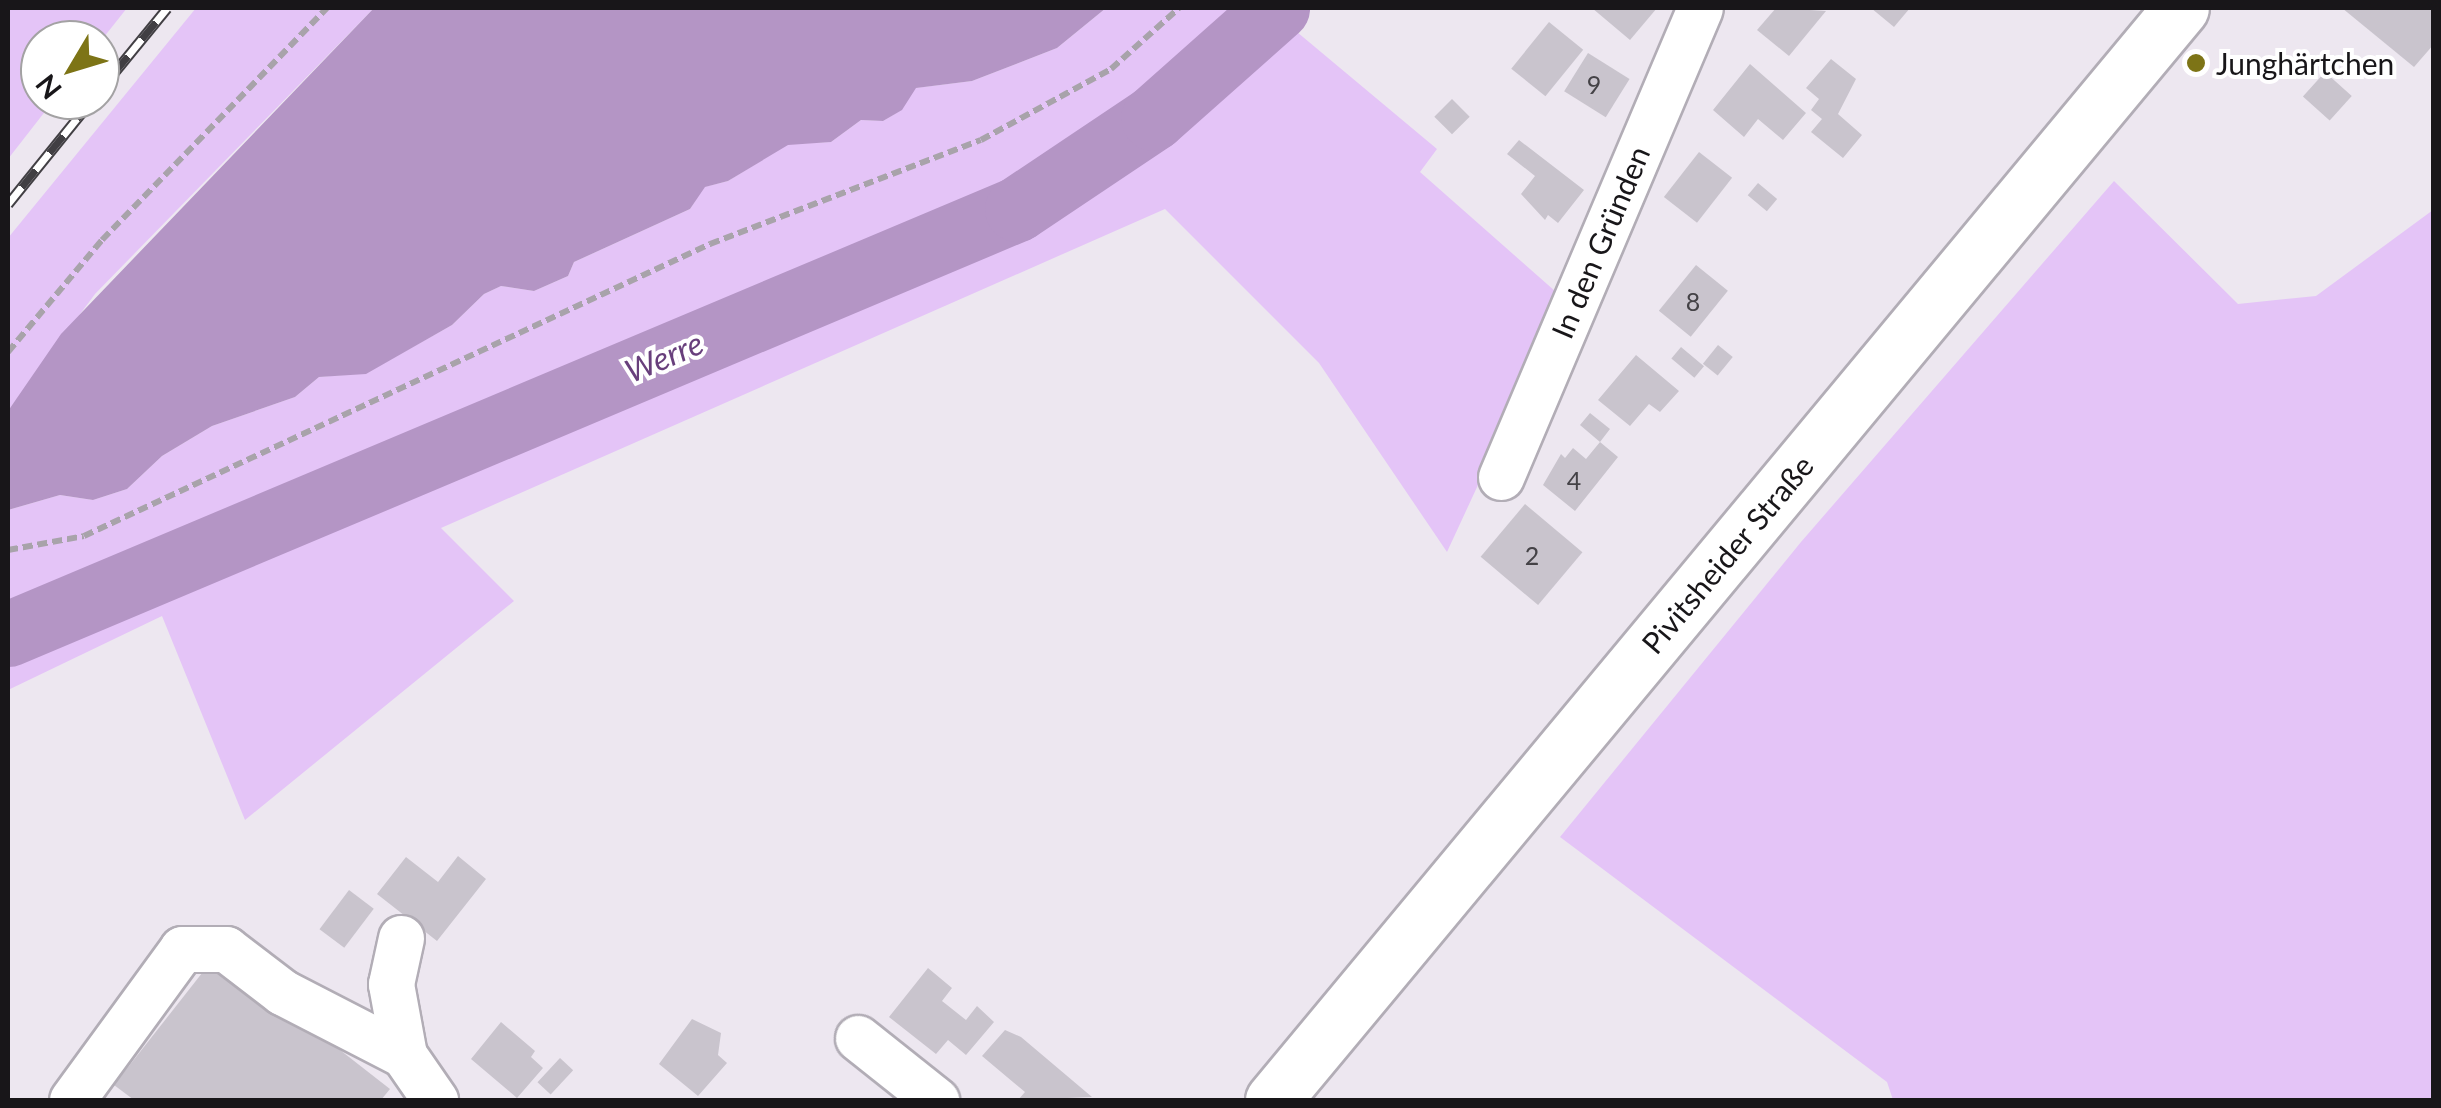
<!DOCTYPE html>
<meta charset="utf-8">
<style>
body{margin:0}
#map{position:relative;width:2441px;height:1108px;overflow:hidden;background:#ede7f0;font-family:Lato,sans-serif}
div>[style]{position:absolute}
.green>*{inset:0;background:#e4c4f7}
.water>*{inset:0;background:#b495c5}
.river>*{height:65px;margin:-32.5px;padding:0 32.5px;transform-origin:32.5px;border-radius:32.5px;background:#b495c5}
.building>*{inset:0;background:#c9c4cd;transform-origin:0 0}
.path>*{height:6px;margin-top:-3px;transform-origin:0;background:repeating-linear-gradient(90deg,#a8a3aa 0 10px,transparent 0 15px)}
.roads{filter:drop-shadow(2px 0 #b2adb6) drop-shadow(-2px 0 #b2adb6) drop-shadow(0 2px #b2adb6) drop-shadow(0 -2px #b2adb6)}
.minor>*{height:45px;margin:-22.5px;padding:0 22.5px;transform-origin:22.5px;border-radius:22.5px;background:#fff}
.major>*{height:55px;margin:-27.5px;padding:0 27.5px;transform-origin:27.5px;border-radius:27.5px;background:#fff}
.rail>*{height:11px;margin-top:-5.5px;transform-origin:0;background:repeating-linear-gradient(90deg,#fff 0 22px,#413f43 0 44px);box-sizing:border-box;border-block:2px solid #413f43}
.dots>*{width:28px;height:28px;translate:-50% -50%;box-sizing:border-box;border:5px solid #fff;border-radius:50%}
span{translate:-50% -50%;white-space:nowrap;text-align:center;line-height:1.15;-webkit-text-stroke:8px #fff;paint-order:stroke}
.number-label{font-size:25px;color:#444246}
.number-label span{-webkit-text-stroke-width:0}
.poi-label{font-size:30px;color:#181619}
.left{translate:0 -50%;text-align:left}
.street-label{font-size:30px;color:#181619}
.water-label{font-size:32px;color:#683f7c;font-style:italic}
.frame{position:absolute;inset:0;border:10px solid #181619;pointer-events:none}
.north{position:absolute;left:20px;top:20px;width:100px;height:100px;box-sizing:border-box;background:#fff;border:2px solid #a3a2a3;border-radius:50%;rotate:232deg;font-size:28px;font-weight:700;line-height:40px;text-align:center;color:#181619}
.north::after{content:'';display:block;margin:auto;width:35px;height:45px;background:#7d7416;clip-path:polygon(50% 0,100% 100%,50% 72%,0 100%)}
</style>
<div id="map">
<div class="green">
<i style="clip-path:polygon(8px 8px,127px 8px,100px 42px,40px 40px,40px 100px,54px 100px,8px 159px)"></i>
<i style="clip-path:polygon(196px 8px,374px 8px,95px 294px,8px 411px,8px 238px)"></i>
<i style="clip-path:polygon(1106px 8px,1308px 8px,1297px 32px,1437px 149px,1420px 172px,1564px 299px,1447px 552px,1319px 363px,1165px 209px,441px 528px,514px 601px,245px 820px,162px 616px,8px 690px,8px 510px,60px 495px,93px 500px,127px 489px,162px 456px,212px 426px,295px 397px,319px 377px,366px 373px,452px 325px,484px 294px,501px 286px,534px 291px,568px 276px,574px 262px,690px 209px,704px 187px,728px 181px,788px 144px,831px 142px,861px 120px,883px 121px,901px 110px,915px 88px,972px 81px,1057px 48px)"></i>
<i style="clip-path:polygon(2114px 181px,2238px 304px,2316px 296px,2433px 210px,2433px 1100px,1893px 1100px,1887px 1082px,1560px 837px,1801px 542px)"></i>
</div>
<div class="water">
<i style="clip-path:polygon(374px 8px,1106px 8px,1057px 48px,972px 81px,916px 88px,902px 110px,883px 121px,861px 120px,831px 142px,788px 145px,728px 181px,705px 187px,690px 209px,574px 262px,568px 276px,534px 291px,501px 286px,484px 294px,452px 325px,366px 374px,319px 377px,295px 397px,212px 426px,162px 456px,127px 489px,93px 500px,60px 495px,8px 510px,8px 411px,61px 334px)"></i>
</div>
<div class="river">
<i style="left:8px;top:634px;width:1095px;rotate:-22.84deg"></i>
<i style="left:1017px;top:209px;width:164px;rotate:-33.8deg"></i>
<i style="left:1153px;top:118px;width:166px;rotate:-41.6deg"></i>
</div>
<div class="building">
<i style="clip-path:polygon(1592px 8px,1657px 8px,1630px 40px)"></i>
<i style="clip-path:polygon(1776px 8px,1826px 11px,1789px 56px,1757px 30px)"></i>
<i style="clip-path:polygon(1871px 8px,1910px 8px,1894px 27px)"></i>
<i style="clip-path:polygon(2342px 8px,2434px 8px,2434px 44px,2414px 67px)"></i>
<i style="left:1549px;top:22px;width:44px;height:60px;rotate:39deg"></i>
<i style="left:1588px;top:53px;width:49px;height:45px;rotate:32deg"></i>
<i style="clip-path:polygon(1831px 59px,1856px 79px,1838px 114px,1862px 135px,1843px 158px,1811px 132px,1822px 119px,1811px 110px,1819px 99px,1806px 88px)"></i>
<i style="clip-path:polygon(1750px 64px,1806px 113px,1783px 140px,1758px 119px,1744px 137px,1713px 110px)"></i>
<i style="left:2325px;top:72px;width:36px;height:33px;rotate:42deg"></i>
<i style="left:1452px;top:99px;width:25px;height:25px;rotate:45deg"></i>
<i style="clip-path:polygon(1519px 140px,1584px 190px,1558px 223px,1548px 215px,1545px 220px,1521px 194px,1535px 176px,1507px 154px)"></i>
<i style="left:1699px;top:152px;width:42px;height:57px;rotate:38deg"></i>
<i style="left:1758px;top:183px;width:25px;height:16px;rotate:40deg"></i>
<i style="left:1696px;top:265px;width:41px;height:59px;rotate:39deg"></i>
<i style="left:1718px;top:345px;width:19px;height:24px;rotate:39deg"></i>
<i style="left:1681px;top:347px;width:30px;height:15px;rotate:40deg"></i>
<i style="clip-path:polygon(1636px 355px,1679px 391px,1660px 412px,1649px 404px,1630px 426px,1598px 400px)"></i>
<i style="clip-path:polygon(1590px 413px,1610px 429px,1600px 442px,1618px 457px,1575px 511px,1543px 485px,1561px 454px,1565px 458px,1573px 448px,1586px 459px,1600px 442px,1580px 425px)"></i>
<i style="left:1525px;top:504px;width:75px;height:69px;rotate:40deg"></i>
<i style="clip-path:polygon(458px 856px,486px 879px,437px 941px,377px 894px,406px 857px,438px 882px)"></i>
<i style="left:349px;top:890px;width:31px;height:49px;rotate:37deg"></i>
<i style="clip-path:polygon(217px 954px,390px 1089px,381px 1100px,134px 1100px,114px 1085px)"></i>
<i style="clip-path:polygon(928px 968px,952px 988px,942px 1001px,966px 1020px,977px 1006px,994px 1022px,966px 1055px,948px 1040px,936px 1054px,889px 1017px)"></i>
<i style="clip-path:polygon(692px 1019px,721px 1033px,718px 1055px,727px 1063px,698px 1096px,659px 1064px)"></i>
<i style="clip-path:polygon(501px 1022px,535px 1051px,531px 1057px,543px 1068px,517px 1098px,471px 1059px)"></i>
<i style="clip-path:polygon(1005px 1030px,1021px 1037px,1092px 1097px,1018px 1100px,1025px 1092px,982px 1056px)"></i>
<i style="left:560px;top:1058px;width:18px;height:33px;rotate:43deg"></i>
</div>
<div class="path">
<i style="left:8px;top:352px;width:146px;rotate:-50deg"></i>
<i style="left:102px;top:240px;width:323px;rotate:-45.9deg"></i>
<i style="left:8px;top:550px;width:77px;rotate:-10.4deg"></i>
<i style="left:84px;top:536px;width:691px;rotate:-25.01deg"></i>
<i style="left:710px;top:244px;width:290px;rotate:-21deg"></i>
<i style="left:981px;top:140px;width:148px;rotate:-28.6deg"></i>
<i style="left:1111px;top:69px;width:91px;rotate:-41.9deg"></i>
</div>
<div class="roads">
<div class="minor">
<i style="left:1501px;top:477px;width:509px;rotate:-67.01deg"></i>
<i style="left:401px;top:938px;width:47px;rotate:102.3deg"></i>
<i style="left:391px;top:984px;width:72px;rotate:79.6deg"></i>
<i style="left:404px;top:1055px;width:55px;rotate:55.4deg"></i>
<i style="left:858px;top:1038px;width:100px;rotate:38.5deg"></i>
<i style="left:72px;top:1100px;width:187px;rotate:-53.9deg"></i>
<i style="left:182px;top:949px;width:44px"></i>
<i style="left:226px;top:949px;width:71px;rotate:37.5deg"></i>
<i style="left:282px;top:992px;width:137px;rotate:27.3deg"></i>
</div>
<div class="major">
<i style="left:1273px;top:1100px;width:1420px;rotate:-50.26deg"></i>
</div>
</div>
<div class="rail">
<i style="left:100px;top:90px;width:106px;rotate:-50.7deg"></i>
<i style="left:8px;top:204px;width:134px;rotate:-51.1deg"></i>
</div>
<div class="dots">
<i style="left:2196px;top:63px;background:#7d7416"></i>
</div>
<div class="number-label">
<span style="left:1594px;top:84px">9</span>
<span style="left:1693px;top:301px">8</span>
<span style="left:1574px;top:480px">4</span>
<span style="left:1532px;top:555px">2</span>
</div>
<div class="poi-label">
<span class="left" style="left:2216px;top:63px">Junghärtchen</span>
</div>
<div class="street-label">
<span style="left:1600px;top:242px;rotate:-67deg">In den Gründen</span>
<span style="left:1727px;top:554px;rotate:-50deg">Pivitsheider Straße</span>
</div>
<div class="water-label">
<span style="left:664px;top:357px;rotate:-23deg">Werre</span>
</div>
<div class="frame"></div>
<div class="north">N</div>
</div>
